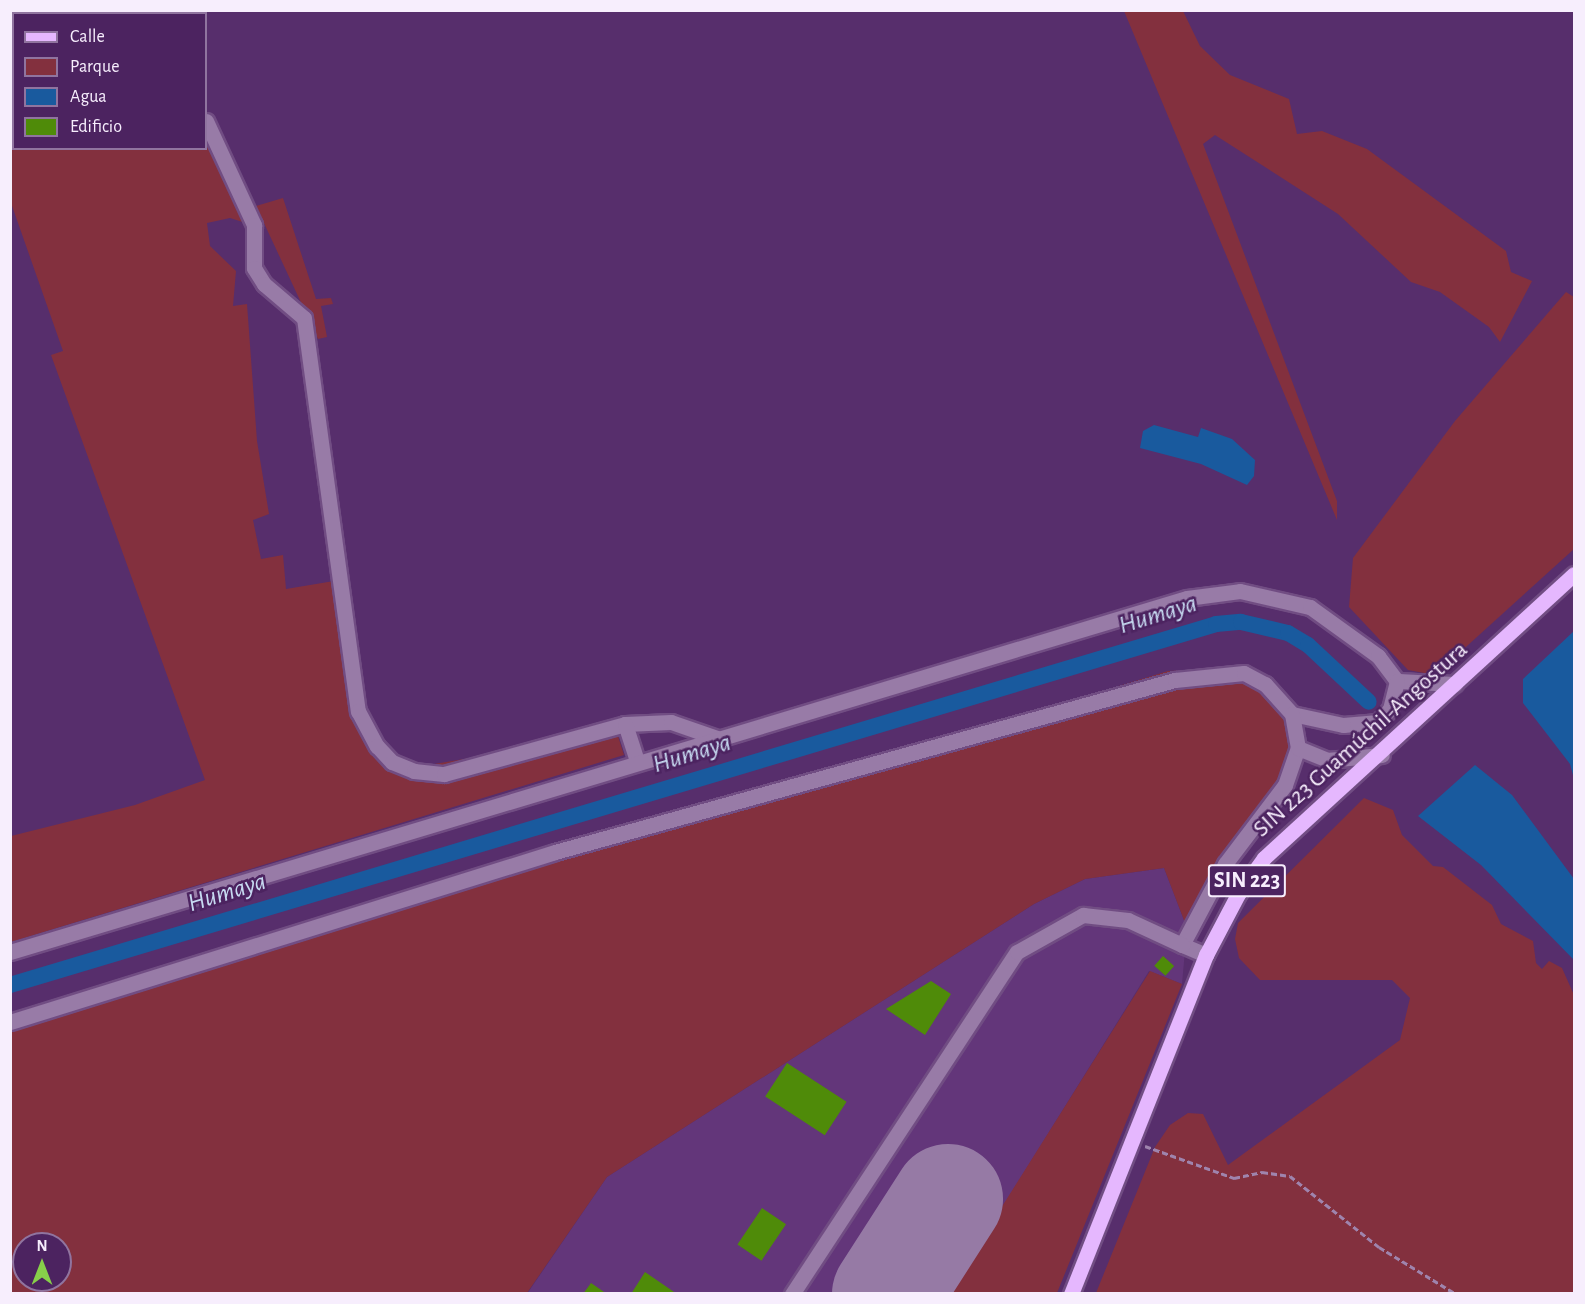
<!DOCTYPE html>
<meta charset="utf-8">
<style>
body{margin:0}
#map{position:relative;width:1585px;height:1304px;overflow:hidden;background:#572e6c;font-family:"Alegreya Sans",sans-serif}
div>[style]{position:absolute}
.built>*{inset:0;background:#63367a}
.green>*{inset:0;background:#83303e;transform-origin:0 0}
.water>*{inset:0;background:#195a9e}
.canal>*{height:16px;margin:-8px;padding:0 8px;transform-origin:8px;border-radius:8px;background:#195a9e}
.runway>*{height:110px;margin:-55px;padding:0 55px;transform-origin:55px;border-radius:55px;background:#967aa5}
.building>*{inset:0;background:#4f8b09;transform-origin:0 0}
.path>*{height:3px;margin-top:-1.5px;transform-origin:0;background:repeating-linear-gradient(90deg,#9f84ad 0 6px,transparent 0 9px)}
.roads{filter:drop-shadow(2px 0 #714d83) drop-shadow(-2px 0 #714d83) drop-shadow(0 2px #714d83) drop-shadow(0 -2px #714d83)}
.minor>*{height:15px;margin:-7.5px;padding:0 7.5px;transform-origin:7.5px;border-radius:7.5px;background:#987ba7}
.major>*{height:15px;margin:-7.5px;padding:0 7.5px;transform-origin:7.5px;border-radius:7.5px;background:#e5b7fe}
span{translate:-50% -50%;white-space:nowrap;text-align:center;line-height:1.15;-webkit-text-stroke:5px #4c2360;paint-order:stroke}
.shield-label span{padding:2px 4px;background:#4c2360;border:2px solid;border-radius:4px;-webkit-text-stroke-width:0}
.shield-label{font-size:22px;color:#f7eefd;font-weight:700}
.street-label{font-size:24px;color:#f7eefd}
.water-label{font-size:26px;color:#c7daf1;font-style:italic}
.frame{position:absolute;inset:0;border:12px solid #f7eefd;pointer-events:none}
.legend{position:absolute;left:12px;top:12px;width:195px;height:138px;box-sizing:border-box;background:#4c2360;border:2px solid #90749f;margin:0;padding:8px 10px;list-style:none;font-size:18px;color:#f7eefd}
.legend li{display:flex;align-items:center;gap:12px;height:30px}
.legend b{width:30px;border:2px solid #90749f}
.north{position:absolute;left:12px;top:1232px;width:60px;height:60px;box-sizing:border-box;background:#4c2360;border:2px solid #90749f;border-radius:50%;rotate:0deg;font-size:16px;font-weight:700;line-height:24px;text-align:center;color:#f7eefd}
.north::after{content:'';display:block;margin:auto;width:21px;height:27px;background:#87cf4a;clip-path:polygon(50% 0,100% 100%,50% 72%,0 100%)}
</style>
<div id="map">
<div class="built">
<i style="clip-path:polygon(1164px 868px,1187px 928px,1182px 984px,1149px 971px,949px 1293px,527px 1294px,607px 1177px,1034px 904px,1085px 879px)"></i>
</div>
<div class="green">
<i style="left:37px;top:10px;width:116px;height:4px"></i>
<i style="clip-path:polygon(1124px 11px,1183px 11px,1200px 46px,1230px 75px,1289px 99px,1297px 134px,1322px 131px,1367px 149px,1506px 251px,1511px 272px,1532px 281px,1500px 342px,1489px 327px,1440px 292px,1411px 282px,1338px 214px,1215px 135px,1203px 144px,1337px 501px,1337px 520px)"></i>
<i style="clip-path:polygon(13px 60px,14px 148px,206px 148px,206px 127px,249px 224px,230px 218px,207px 223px,210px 246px,236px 271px,233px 306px,247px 304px,257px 441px,269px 514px,253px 520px,261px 559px,283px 555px,286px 589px,346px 579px,360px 704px,374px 744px,405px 769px,617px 733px,624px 755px,11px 942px,11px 836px,135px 805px,205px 780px,51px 355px,63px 351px,11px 203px)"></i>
<i style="clip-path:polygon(283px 198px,316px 299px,331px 298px,333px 304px,321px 306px,327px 337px,318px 339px,256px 206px)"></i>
<i style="clip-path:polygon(1566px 292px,1574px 297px,1574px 549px,1435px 675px,1408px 670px,1349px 607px,1353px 558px,1455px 421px)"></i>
<i style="clip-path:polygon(evenodd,1234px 669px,1298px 712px,1297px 771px,1187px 928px,1164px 868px,1085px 879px,1034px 904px,607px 1177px,527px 1293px,11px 1294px,11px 1024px,1168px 671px,1234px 669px,24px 1244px,60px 1244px,60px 1280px,24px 1280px,24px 1244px)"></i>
<i style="clip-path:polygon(1364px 798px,1393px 810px,1402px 835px,1433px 866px,1443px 867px,1492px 905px,1501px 924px,1533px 941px,1536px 963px,1542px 969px,1549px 961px,1562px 968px,1574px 995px,1574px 1293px,1096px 1293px,1155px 1147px,1170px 1125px,1188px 1113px,1203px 1114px,1228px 1165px,1400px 1040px,1410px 998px,1392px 980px,1260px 980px,1239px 958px,1235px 939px,1238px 923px)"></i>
<i style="clip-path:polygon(1150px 971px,1182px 984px,1057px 1293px,910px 1293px,963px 1209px,991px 1224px)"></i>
</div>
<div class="water">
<i style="clip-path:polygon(1154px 425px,1198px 437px,1201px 428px,1232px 439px,1255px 460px,1254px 476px,1247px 485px,1201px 464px,1140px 448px,1143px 431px)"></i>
<i style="clip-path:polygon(1574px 631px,1574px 779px,1570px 764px,1523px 703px,1523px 679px)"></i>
<i style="clip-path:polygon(1475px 765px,1512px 795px,1574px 879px,1574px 960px,1481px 865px,1418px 816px)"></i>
</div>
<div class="canal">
<i style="left:10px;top:985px;width:1259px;rotate:-16.66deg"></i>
<i style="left:1216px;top:624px;width:25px;rotate:-5deg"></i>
<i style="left:1241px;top:622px;width:48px;rotate:13.2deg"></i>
<i style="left:1288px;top:633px;width:23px;rotate:31deg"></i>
<i style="left:1308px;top:645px;width:83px;rotate:43.1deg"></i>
</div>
<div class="runway">
<i style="left:887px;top:1294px;width:113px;rotate:-57.3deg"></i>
</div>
<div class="building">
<i style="left:1163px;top:956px;width:15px;height:13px;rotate:42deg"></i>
<i style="clip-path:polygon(931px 981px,951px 994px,925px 1035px,886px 1009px)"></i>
<i style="left:787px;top:1063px;width:71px;height:40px;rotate:33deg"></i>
<i style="left:762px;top:1208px;width:29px;height:44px;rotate:34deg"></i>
<i style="clip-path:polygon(645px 1272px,677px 1294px,631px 1294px)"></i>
<i style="clip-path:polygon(591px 1283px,607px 1294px,583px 1294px)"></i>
</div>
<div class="path">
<i style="left:1145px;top:1146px;width:95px;rotate:19.8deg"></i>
<i style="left:1234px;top:1178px;width:29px;rotate:-12deg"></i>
<i style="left:1262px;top:1172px;width:28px;rotate:8deg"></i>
<i style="left:1290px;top:1176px;width:114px;rotate:38.6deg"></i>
<i style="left:1379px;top:1247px;width:90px;rotate:31.4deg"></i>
</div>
<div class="roads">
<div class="minor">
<i style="left:155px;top:10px;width:4px;rotate:76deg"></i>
<i style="left:206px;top:121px;width:115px;rotate:65.2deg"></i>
<i style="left:254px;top:225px;width:43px;rotate:90deg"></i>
<i style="left:254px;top:268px;width:19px;rotate:58deg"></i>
<i style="left:264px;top:284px;width:52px;rotate:40.4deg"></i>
<i style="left:304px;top:318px;width:397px;rotate:82.2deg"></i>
<i style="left:358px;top:711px;width:40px;rotate:62deg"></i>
<i style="left:377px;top:746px;width:22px;rotate:47deg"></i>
<i style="left:392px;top:762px;width:24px;rotate:22deg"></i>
<i style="left:414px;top:771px;width:30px;rotate:6deg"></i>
<i style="left:444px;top:774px;width:188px;rotate:-15.4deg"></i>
<i style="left:625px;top:724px;width:46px;rotate:-2.5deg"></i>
<i style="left:671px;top:722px;width:49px;rotate:19.2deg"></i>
<i style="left:1397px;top:681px;width:58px;rotate:3deg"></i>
<i style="left:625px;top:724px;width:40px;rotate:72deg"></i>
<i style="left:10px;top:952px;width:1229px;rotate:-16.74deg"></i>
<i style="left:1187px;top:598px;width:53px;rotate:-7.5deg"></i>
<i style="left:1240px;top:591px;width:72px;rotate:12.9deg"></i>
<i style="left:1310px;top:607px;width:84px;rotate:35.8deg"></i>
<i style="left:1378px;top:656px;width:31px;rotate:53deg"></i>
<i style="left:1397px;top:681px;width:29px;rotate:104deg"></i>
<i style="left:1390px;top:709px;width:18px;rotate:133deg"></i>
<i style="left:1378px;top:722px;width:35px;rotate:175deg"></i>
<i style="left:1343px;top:725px;width:52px;rotate:-167.8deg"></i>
<i style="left:1206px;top:955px;width:26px;rotate:-157deg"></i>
<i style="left:1182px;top:945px;width:92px;rotate:-62deg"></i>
<i style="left:1225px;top:864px;width:99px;rotate:-52.8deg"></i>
<i style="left:1285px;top:785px;width:39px;rotate:-71deg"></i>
<i style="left:10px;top:1022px;width:571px;rotate:-17.32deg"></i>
<i style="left:555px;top:852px;width:643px;rotate:-15.51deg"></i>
<i style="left:1175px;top:680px;width:69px;rotate:-5.8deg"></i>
<i style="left:1244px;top:673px;width:24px;rotate:28deg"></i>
<i style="left:1265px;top:684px;width:40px;rotate:48deg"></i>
<i style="left:1292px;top:714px;width:35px;rotate:80deg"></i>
<i style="left:1298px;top:748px;width:31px;rotate:22deg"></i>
<i style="left:1327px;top:760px;width:55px;rotate:-5.2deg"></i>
<i style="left:792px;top:1294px;width:409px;rotate:-56.7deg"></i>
<i style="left:1017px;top:952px;width:76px;rotate:-29.3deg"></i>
<i style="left:1083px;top:915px;width:45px;rotate:6.3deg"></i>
<i style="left:1128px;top:920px;width:60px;rotate:24.8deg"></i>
</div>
<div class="major">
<i style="left:1071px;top:1294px;width:365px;rotate:-68.3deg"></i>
<i style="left:1206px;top:955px;width:69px;rotate:-62.3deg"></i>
<i style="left:1238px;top:894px;width:44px;rotate:-54.2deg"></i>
<i style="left:1264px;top:858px;width:420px;rotate:-42.5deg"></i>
</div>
</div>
<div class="shield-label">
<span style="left:1247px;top:881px">SIN 223</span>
</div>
<div class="street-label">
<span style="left:1361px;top:740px;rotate:-42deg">SIN 223 Guamúchil-Angostura</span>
</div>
<div class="water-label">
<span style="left:1158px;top:615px;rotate:-17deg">Humaya</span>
<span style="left:692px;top:754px;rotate:-17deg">Humaya</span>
<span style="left:227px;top:893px;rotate:-17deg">Humaya</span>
</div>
<div class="frame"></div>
<ul class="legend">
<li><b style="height:8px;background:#e5b7fe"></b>Calle</li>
<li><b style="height:16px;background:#83303e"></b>Parque</li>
<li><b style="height:16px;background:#195a9e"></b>Agua</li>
<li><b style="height:16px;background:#4f8b09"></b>Edificio</li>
</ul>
<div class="north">N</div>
</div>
